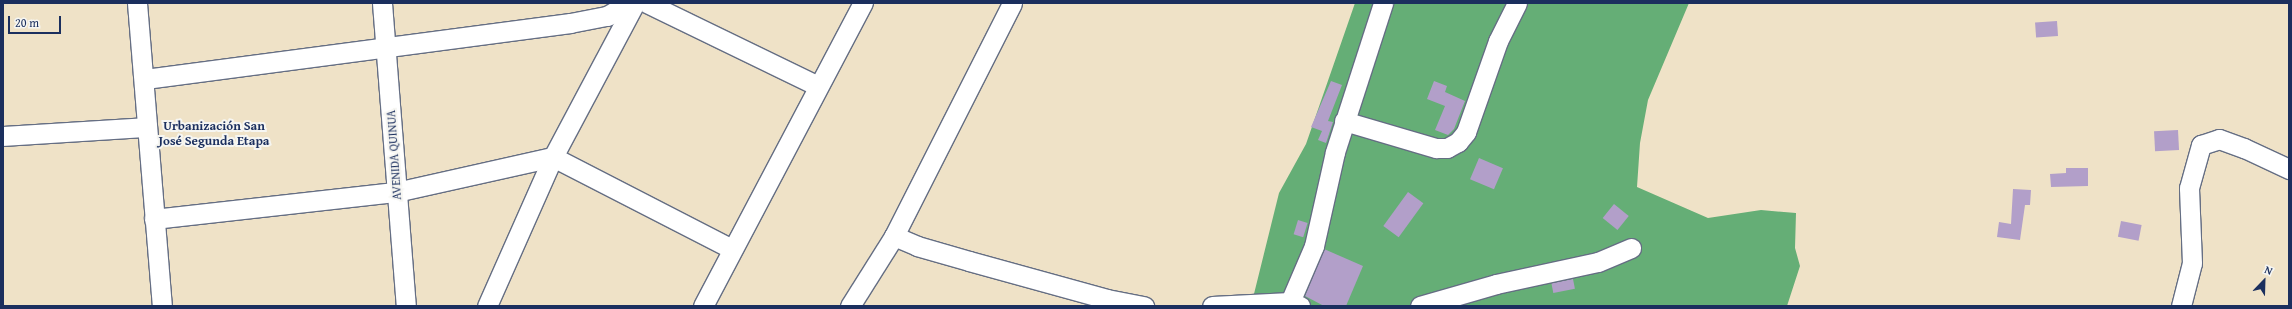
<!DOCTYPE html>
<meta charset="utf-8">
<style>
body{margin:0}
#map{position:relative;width:2292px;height:309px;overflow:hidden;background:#efe2c7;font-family:"Gentium Book Plus",serif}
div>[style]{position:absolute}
.forest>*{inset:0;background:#65ae76}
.building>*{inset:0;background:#b29fc9;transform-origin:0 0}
.roads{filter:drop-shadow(1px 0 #656e83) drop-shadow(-1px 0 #656e83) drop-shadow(0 1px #656e83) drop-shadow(0 -1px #656e83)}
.minor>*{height:19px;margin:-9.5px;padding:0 9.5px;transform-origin:9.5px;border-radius:9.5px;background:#fff}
span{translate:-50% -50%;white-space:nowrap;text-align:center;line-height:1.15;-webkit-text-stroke:4px #f6f6f2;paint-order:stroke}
.street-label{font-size:12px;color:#1b2f5e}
.neighbourhood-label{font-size:13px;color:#1b2f5e;font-weight:700}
.frame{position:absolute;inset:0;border:4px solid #1b2f5e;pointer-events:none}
.north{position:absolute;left:2244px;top:261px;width:40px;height:40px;-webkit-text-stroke:3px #f6f6f2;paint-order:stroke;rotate:23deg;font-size:11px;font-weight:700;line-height:16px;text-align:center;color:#1b2f5e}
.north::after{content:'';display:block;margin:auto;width:14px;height:18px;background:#1b2f5e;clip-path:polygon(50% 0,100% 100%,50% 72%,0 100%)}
.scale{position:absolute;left:8px;top:16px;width:53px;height:18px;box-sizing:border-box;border:2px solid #1b2f5e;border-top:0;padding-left:5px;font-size:12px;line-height:14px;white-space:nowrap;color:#1b2f5e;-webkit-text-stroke:3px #f6f6f2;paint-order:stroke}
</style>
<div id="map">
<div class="forest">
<i style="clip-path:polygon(1355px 3px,1689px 3px,1648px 100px,1640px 143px,1637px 187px,1708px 218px,1761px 210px,1796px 213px,1795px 248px,1800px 266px,1787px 306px,1251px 306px,1279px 193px,1306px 144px)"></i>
</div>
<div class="building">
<i style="left:2057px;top:21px;width:15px;height:22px;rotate:86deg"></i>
<i style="clip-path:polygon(1331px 81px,1342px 85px,1328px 121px,1333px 122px,1326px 143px,1318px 140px,1322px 131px,1311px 127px)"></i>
<i style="clip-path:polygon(1434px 81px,1447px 86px,1445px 92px,1465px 101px,1454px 129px,1448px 135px,1435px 130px,1445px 106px,1427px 99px)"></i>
<i style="left:2178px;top:130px;width:20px;height:24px;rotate:87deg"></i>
<i style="left:1479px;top:158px;width:26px;height:23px;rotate:23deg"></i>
<i style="clip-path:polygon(2066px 168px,2088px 168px,2088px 186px,2051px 187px,2050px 174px,2066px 173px)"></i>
<i style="clip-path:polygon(2013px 189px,2031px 190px,2030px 205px,2025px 205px,2020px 240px,1997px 237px,1999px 222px,2011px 224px)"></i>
<i style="left:1408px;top:192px;width:19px;height:42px;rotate:36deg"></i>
<i style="left:1614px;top:204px;width:19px;height:18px;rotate:39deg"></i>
<i style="left:1298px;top:220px;width:10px;height:15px;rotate:17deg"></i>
<i style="left:2121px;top:221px;width:21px;height:16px;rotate:11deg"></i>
<i style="clip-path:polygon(1324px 249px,1363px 266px,1346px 306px,1324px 306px,1305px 296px)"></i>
<i style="left:1573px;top:279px;width:10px;height:22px;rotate:79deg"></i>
</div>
<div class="roads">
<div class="minor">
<i style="left:137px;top:3px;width:304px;rotate:85.3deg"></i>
<i style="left:382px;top:3px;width:304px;rotate:85.5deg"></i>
<i style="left:647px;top:3px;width:190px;rotate:25.9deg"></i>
<i style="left:145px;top:79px;width:429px;rotate:-7.5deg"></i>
<i style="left:570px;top:23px;width:38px;rotate:-11deg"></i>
<i style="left:607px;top:16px;width:26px;rotate:-31deg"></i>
<i style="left:1344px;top:121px;width:96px;rotate:16.4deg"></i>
<i style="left:1436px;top:148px;width:11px"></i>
<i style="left:1447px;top:148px;width:13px;rotate:-29deg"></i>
<i style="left:1458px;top:142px;width:13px;rotate:-51deg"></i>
<i style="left:1466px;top:132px;width:96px;rotate:-70.6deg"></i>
<i style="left:1498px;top:41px;width:42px;rotate:-63.4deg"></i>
<i style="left:3px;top:136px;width:144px;rotate:-3.6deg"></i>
<i style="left:154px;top:219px;width:244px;rotate:-6.4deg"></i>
<i style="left:396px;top:192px;width:161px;rotate:-12.6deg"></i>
<i style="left:553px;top:157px;width:201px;rotate:27.2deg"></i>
<i style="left:894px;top:236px;width:25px;rotate:23deg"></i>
<i style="left:917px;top:246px;width:54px;rotate:16.1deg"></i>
<i style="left:969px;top:261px;width:143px;rotate:15.4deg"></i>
<i style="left:1107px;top:299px;width:38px;rotate:11deg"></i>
<i style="left:1290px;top:302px;width:61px;rotate:-66.8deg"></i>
<i style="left:1314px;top:246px;width:96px;rotate:-77.4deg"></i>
<i style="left:1335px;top:152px;width:157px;rotate:-72.1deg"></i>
<i style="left:487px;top:306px;width:163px;rotate:-66.1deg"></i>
<i style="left:553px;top:157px;width:174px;rotate:-62deg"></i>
<i style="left:703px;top:306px;width:343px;rotate:-62.2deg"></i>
<i style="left:850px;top:306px;width:83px;rotate:-57.8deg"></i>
<i style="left:894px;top:236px;width:261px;rotate:-63.1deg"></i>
<i style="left:1212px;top:306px;width:78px;rotate:-2.9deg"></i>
<i style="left:1290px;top:302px;width:11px;rotate:22deg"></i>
<i style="left:1420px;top:306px;width:79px;rotate:-16.1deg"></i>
<i style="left:1496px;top:284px;width:104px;rotate:-12.2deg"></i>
<i style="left:1598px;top:262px;width:36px;rotate:-23deg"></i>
<i style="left:2181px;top:306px;width:44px;rotate:-75.7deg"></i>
<i style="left:2192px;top:263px;width:75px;rotate:-92.3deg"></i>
<i style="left:2189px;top:188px;width:45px;rotate:-74.4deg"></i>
<i style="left:2201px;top:145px;width:19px;rotate:-18deg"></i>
<i style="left:2219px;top:139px;width:27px;rotate:20deg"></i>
<i style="left:2244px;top:148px;width:50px;rotate:25deg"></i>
</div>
</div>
<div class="street-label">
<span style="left:394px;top:155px;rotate:-94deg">AVENIDA QUINUA</span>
</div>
<div class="neighbourhood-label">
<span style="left:214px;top:134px">Urbanización San<br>José Segunda Etapa</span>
</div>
<div class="frame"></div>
<div class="north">N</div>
<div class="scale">20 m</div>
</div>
